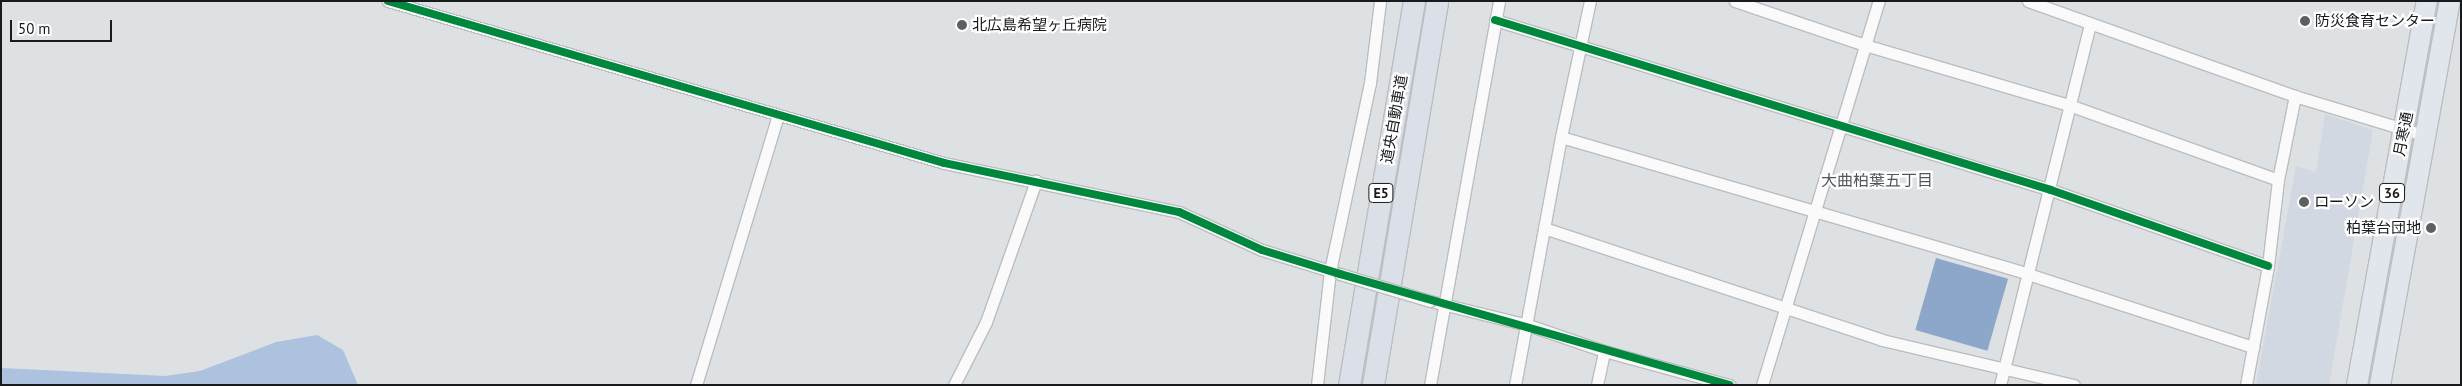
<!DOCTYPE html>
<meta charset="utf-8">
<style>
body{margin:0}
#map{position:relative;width:2462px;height:386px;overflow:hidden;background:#dee1e4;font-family:"PT Sans","Noto Sans JP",sans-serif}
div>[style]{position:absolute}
.built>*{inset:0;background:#d1d8e2}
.forest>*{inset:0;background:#acc2df}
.water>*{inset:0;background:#8da7ca;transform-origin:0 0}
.roads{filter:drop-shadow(1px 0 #bbbdc0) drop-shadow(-1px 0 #bbbdc0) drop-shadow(0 1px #bbbdc0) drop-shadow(0 -1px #bbbdc0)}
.minor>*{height:11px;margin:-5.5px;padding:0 5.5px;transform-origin:5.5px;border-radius:5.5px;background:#fafafb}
.trunk>*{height:20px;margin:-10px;padding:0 10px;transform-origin:10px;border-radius:10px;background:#e1e6ec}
.motorway>*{height:21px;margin:-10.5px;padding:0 10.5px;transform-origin:10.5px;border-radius:10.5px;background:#dbe0e8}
.bridges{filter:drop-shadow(1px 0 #bbbdc0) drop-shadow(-1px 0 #bbbdc0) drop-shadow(0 1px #bbbdc0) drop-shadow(0 -1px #bbbdc0)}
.minor-bridge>*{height:11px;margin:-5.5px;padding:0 5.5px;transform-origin:5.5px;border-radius:5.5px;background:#fafafb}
.cycleway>*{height:8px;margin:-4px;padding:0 4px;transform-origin:4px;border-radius:4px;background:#00873e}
.dots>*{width:14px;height:14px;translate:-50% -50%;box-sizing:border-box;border:2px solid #fff;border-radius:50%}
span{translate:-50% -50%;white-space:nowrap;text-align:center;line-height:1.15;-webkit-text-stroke:4.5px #fff;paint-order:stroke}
.shield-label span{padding:1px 4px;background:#fff;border:1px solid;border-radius:4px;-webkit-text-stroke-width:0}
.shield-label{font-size:14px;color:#181a1d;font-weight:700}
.poi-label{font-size:15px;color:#181a1d}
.left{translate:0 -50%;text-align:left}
.right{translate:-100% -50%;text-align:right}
.street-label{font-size:15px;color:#181a1d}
.neighbourhood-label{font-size:16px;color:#52575e}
.frame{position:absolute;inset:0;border:2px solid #181a1d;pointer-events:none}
.scale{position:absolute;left:10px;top:20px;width:102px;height:22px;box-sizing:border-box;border:2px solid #181a1d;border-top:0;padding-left:6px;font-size:15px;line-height:18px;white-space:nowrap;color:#181a1d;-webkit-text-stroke:4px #fff;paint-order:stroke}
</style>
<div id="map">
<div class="built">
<i style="clip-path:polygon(2325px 114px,2373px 130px,2329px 385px,2256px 385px,2296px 166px,2316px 172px)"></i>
</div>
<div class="forest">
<i style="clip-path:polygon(317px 335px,343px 350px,358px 385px,1px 385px,1px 368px,165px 376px,200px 371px,276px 342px)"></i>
</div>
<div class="water">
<i style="left:1936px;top:258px;width:75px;height:75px;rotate:16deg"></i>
</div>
<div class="roads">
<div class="minor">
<i style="left:388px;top:1px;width:579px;rotate:16.24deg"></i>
<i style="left:944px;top:163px;width:240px;rotate:11.8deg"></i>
<i style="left:1179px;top:212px;width:91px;rotate:24.6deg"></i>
<i style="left:1262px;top:250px;width:82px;rotate:17.1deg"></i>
<i style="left:1735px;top:1px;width:137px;rotate:18.7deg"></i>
<i style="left:1865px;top:45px;width:213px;rotate:16.4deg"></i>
<i style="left:2069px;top:105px;width:222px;rotate:19.7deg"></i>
<i style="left:2028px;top:1px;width:283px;rotate:19.6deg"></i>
<i style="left:2295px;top:96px;width:138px;rotate:16.9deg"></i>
<i style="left:1495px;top:20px;width:581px;rotate:17deg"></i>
<i style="left:2051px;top:190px;width:230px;rotate:19.3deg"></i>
<i style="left:1561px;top:137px;width:487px;rotate:16.3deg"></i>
<i style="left:2028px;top:274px;width:237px;rotate:18deg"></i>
<i style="left:1544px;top:228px;width:356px;rotate:18.3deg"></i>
<i style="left:1882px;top:340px;width:197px;rotate:13.2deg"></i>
<i style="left:1430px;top:301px;width:101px;rotate:13.8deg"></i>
<i style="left:1528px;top:325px;width:80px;rotate:18.9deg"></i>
<i style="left:1604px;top:351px;width:130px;rotate:15.2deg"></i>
<i style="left:696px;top:385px;width:282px;rotate:-73.1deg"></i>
<i style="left:954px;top:385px;width:71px;rotate:-63.1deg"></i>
<i style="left:986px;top:322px;width:150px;rotate:-70.5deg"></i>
<i style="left:1317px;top:385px;width:115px;rotate:-83.5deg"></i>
<i style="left:1330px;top:271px;width:192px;rotate:-78deg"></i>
<i style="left:1370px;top:83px;width:83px;rotate:-83deg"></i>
<i style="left:1430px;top:385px;width:390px;rotate:-79.8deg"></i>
<i style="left:1515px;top:385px;width:252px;rotate:-79.5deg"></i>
<i style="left:1561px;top:137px;width:139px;rotate:-78deg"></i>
<i style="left:1597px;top:385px;width:35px;rotate:-78deg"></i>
<i style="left:1762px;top:385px;width:401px;rotate:-73.1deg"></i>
<i style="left:2000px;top:385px;width:372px;rotate:-76deg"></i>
<i style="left:2246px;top:385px;width:121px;rotate:-79.5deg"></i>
<i style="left:2268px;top:266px;width:87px;rotate:-83.4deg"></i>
<i style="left:2278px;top:180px;width:86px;rotate:-78.6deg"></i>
</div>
<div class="trunk">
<i style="left:2357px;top:385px;width:390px;rotate:-79.7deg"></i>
<i style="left:2380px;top:385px;width:390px;rotate:-79.7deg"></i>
</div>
<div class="motorway">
<i style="left:1349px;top:385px;width:389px;rotate:-80.4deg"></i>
<i style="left:1373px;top:385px;width:389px;rotate:-80.5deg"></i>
</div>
</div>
<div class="bridges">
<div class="minor-bridge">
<i style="left:1340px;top:274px;width:94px;rotate:16.7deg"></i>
</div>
</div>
<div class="cycleway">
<i style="left:388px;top:1px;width:579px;rotate:16.24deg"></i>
<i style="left:944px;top:163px;width:240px;rotate:11.8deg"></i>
<i style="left:1179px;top:212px;width:91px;rotate:24.6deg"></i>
<i style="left:1262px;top:250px;width:82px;rotate:17.1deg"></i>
<i style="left:1340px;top:274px;width:405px;rotate:15.9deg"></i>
<i style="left:1495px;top:20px;width:581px;rotate:17deg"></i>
<i style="left:2051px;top:190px;width:230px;rotate:19.3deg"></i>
</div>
<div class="dots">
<i style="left:2305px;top:21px;background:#5d6063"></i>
<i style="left:962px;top:25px;background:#5d6063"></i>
<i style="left:2304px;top:202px;background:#5d6063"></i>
<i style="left:2431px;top:228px;background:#5d6063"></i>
</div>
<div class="shield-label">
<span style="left:1381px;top:193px">E5</span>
<span style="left:2392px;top:193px">36</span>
</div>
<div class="poi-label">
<span class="left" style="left:2315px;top:21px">防災食育センター</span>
<span class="left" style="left:972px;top:25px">北広島希望ヶ丘病院</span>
<span class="left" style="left:2314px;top:202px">ローソン</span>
<span class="right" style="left:2421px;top:228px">柏葉台団地</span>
</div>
<div class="street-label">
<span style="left:1394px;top:119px;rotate:-80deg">道央自動車道</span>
<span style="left:2403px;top:134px;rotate:-79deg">月寒通</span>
</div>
<div class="neighbourhood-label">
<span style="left:1877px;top:180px">大曲柏葉五丁目</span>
</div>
<div class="frame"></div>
<div class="scale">50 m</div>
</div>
